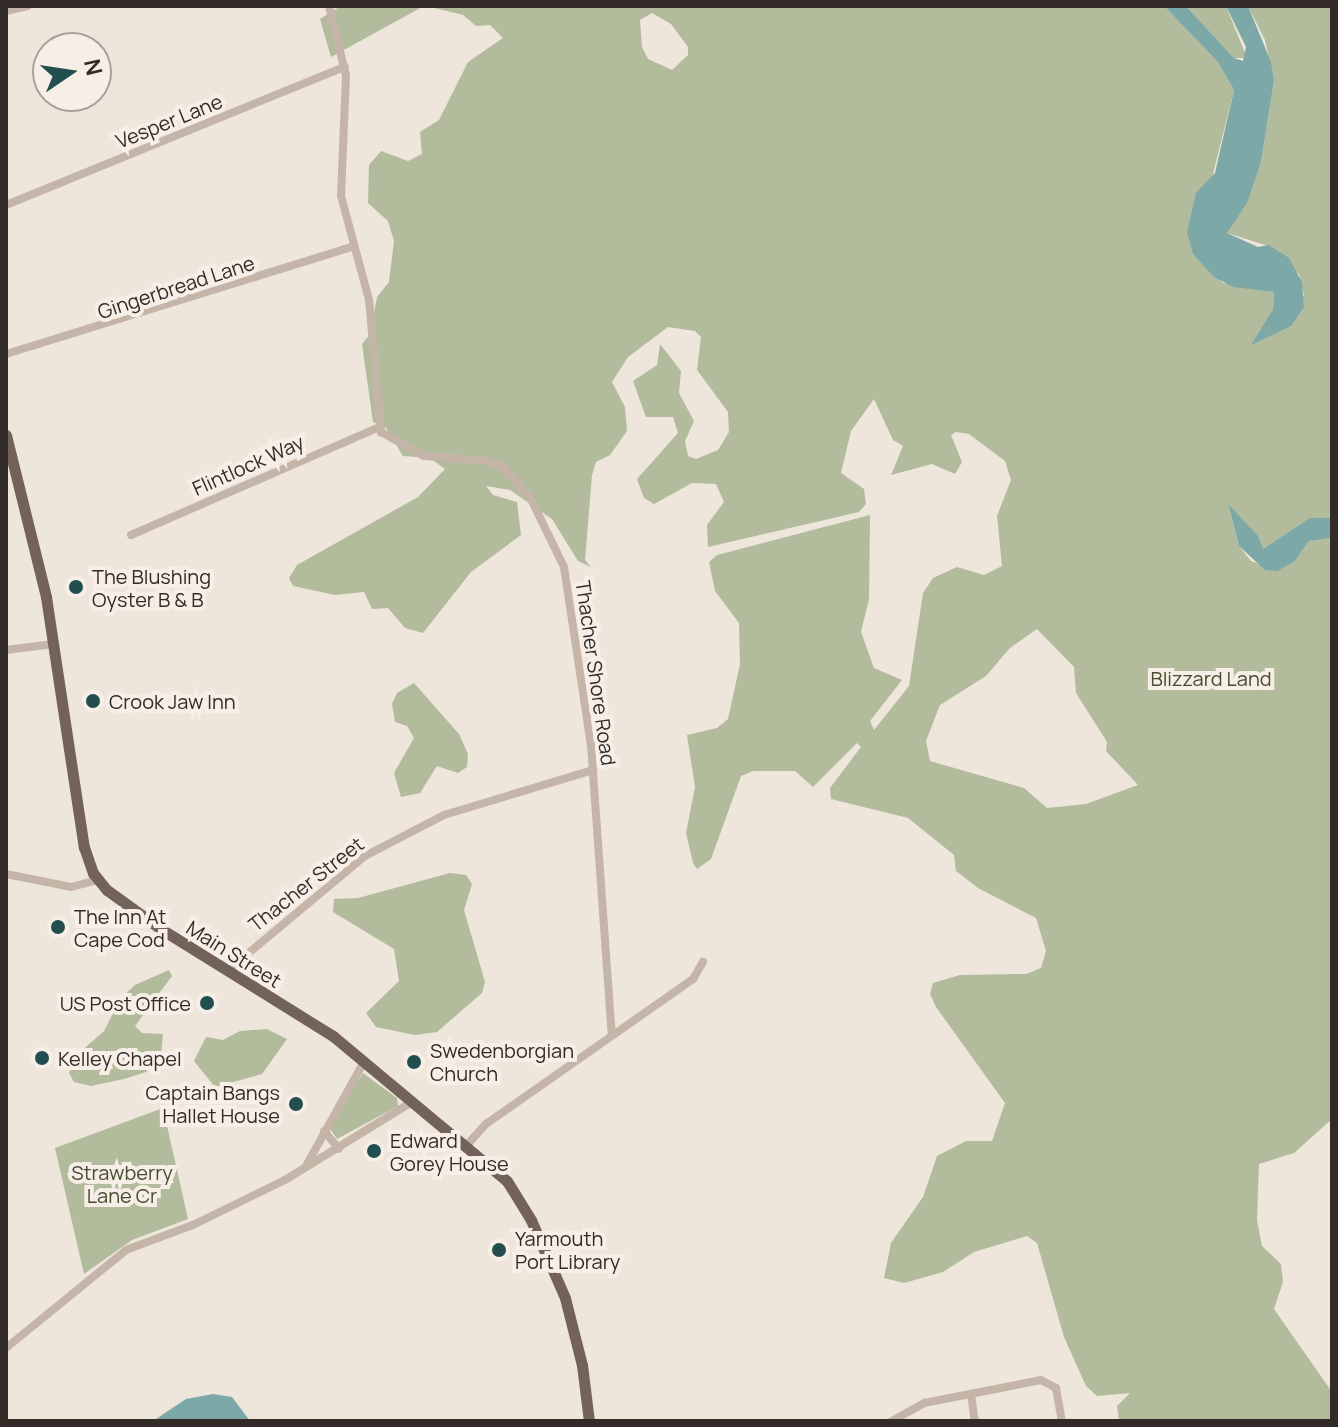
<!DOCTYPE html>
<style>
body{margin:0}
#map{position:relative;width:1338px;height:1427px;overflow:hidden;background:#eee5db;font-family:Manrope,sans-serif}
div>[style]{position:absolute}
.green>*{inset:0;background:#b2bc9d}
.water>*{inset:0;background:#7da8a8}
.minor>*{height:8px;margin:-4px;padding:0 4px;transform-origin:4px;border-radius:4px;background:#c5b5a8}
.major>*{height:11px;margin:-5.5px;padding:0 5.5px;transform-origin:5.5px;border-radius:5.5px;background:#73625a}
.dots>*{width:22px;height:22px;translate:-50% -50%;box-sizing:border-box;border:4px solid #f7efe7;border-radius:50%}
span{translate:-50% -50%;white-space:nowrap;text-align:center;line-height:1.15;-webkit-text-stroke:8px #f7efe7;paint-order:stroke}
.street-label{font-size:20px;color:#332b28}
.poi-label{font-size:20px;color:#332b28}
.left{translate:0 -50%;text-align:left}
.right{translate:-100% -50%;text-align:right}
.park-label{font-size:20px;color:#444e2e}
.frame{position:absolute;inset:0;border:8px solid #332b28;pointer-events:none}
.north{position:absolute;left:32px;top:32px;width:80px;height:80px;box-sizing:border-box;background:#f7efe7;border:2px solid #a9a19b;border-radius:50%;rotate:77deg;font-size:22px;font-weight:700;line-height:32px;text-align:center;color:#332b28}
.north::after{content:'';display:block;margin:auto;width:28px;height:36px;background:#224e50;clip-path:polygon(50% 0,100% 100%,50% 72%,0 100%)}
</style>
<div id="map">
<div class="green">
<i style="clip-path:polygon(341px 6px,424px 6px,331px 57px,320px 19px)"></i>
<i style="clip-path:polygon(evenodd,427px 6px,1164px 6px,1217px 61px,1234px 90px,1193px 254px,1223px 283px,1274px 292px,1273px 309px,1252px 345px,1304px 295px,1299px 274px,1265px 245px,1227px 233px,1261px 162px,1274px 81px,1265px 40px,1248px 6px,1332px 6px,1332px 518px,1263px 549px,1228px 505px,1239px 546px,1251px 561px,1278px 571px,1295px 561px,1309px 541px,1332px 538px,1332px 1119px,1294px 1153px,1259px 1164px,1257px 1220px,1262px 1246px,1281px 1264px,1283px 1282px,1274px 1309px,1332px 1392px,1332px 1421px,1119px 1421px,1117px 1406px,1130px 1393px,1097px 1396px,1086px 1386px,1064px 1337px,1037px 1243px,1027px 1236px,974px 1252px,943px 1272px,904px 1283px,884px 1278px,891px 1243px,923px 1197px,937px 1156px,966px 1141px,992px 1141px,1005px 1103px,936px 1007px,930px 994px,933px 983px,960px 975px,1026px 974px,1041px 968px,1046px 951px,1036px 918px,978px 888px,956px 871px,954px 855px,908px 818px,831px 799px,830px 788px,861px 747px,857px 743px,813px 787px,795px 771px,753px 771px,741px 776px,711px 859px,697px 869px,693px 863px,686px 833px,695px 787px,687px 735px,717px 728px,728px 719px,740px 664px,739px 623px,715px 591px,709px 562px,717px 555px,870px 515px,869px 599px,861px 632px,874px 668px,902px 680px,870px 721px,874px 730px,909px 686px,923px 593px,933px 578px,957px 567px,984px 575px,1002px 566px,997px 516px,1011px 480px,1005px 461px,969px 434px,956px 432px,951px 435px,962px 462px,955px 474px,932px 464px,891px 475px,903px 446px,893px 440px,874px 399px,851px 431px,841px 473px,864px 489px,866px 504px,859px 512px,708px 547px,707px 525px,724px 502px,716px 484px,692px 483px,654px 504px,644px 498px,637px 479px,678px 433px,673px 417px,646px 417px,633px 381px,657px 365px,660px 344px,681px 371px,679px 393px,694px 421px,685px 441px,688px 456px,696px 459px,718px 450px,729px 432px,728px 412px,697px 370px,701px 337px,695px 331px,668px 327px,628px 357px,612px 382px,625px 407px,627px 431px,610px 455px,596px 462px,592px 475px,585px 560px,591px 567px,578px 561px,552px 519px,510px 490px,486px 486px,493px 495px,517px 502px,521px 535px,471px 572px,423px 633px,405px 628px,388px 608px,372px 609px,364px 592px,335px 595px,293px 586px,289px 578px,297px 565px,418px 497px,445px 469px,430px 458px,403px 456px,386px 428px,373px 422px,362px 344px,370px 334px,377px 297px,389px 282px,394px 241px,388px 221px,368px 203px,369px 165px,381px 151px,408px 161px,422px 154px,420px 132px,439px 120px,468px 62px,503px 38px,490px 25px,476px 26px,463px 15px,427px 6px,652px 13px,671px 24px,688px 47px,688px 55px,672px 70px,648px 59px,642px 47px,640px 20px,652px 13px,427px 6px,1037px 629px,1074px 667px,1076px 693px,1107px 742px,1106px 751px,1138px 785px,1086px 804px,1047px 808px,1024px 788px,930px 761px,926px 741px,940px 705px,986px 676px,1010px 648px,1037px 629px)"></i>
<i style="clip-path:polygon(1186px 6px,1226px 6px,1247px 58px,1234px 58px)"></i>
<i style="clip-path:polygon(414px 683px,459px 734px,468px 754px,467px 767px,458px 773px,437px 766px,420px 793px,401px 797px,394px 773px,414px 738px,407px 726px,395px 722px,392px 704px,397px 693px)"></i>
<i style="clip-path:polygon(450px 873px,466px 875px,472px 884px,464px 910px,485px 982px,482px 993px,437px 1032px,415px 1035px,376px 1027px,366px 1013px,399px 981px,394px 949px,333px 912px,334px 899px,358px 898px)"></i>
<i style="clip-path:polygon(169px 970px,172px 976px,135px 1026px,142px 1033px,163px 1034px,161px 1056px,146px 1072px,124px 1079px,91px 1086px,74px 1082px,69px 1073px,77px 1055px,104px 1031px,121px 998px,135px 985px)"></i>
<i style="clip-path:polygon(267px 1029px,287px 1039px,262px 1074px,215px 1087px,194px 1061px,206px 1037px,223px 1040px,240px 1031px)"></i>
<i style="clip-path:polygon(363px 1073px,397px 1098px,398px 1106px,337px 1139px,329px 1127px)"></i>
<i style="clip-path:polygon(163px 1108px,188px 1219px,132px 1240px,84px 1274px,55px 1148px)"></i>
</div>
<div class="water">
<i style="clip-path:polygon(1164px 6px,1186px 6px,1234px 58px,1243px 61px,1246px 47px,1226px 6px,1248px 6px,1271px 62px,1274px 81px,1261px 162px,1247px 203px,1227px 233px,1258px 247px,1269px 245px,1289px 258px,1302px 282px,1304px 307px,1291px 326px,1251px 345px,1273px 309px,1274px 292px,1233px 287px,1214px 277px,1193px 254px,1187px 232px,1196px 193px,1215px 173px,1234px 90px,1217px 61px)"></i>
<i style="clip-path:polygon(1228px 504px,1258px 536px,1263px 549px,1310px 518px,1332px 518px,1332px 538px,1309px 541px,1295px 561px,1278px 571px,1265px 570px,1239px 546px)"></i>
<i style="clip-path:polygon(213px 1394px,232px 1397px,250px 1421px,153px 1421px,186px 1399px)"></i>
</div>
<div class="minor">
<i style="left:329px;top:6px;width:72px;rotate:76.3deg"></i>
<i style="left:346px;top:76px;width:120px;rotate:92.4deg"></i>
<i style="left:341px;top:196px;width:108px;rotate:74.9deg"></i>
<i style="left:369px;top:300px;width:133px;rotate:84.8deg"></i>
<i style="left:381px;top:432px;width:49px;rotate:29.2deg"></i>
<i style="left:424px;top:456px;width:63px;rotate:4.5deg"></i>
<i style="left:487px;top:461px;width:18px;rotate:22deg"></i>
<i style="left:504px;top:468px;width:39px;rotate:48deg"></i>
<i style="left:530px;top:497px;width:78px;rotate:64.1deg"></i>
<i style="left:564px;top:567px;width:180px;rotate:81.4deg"></i>
<i style="left:591px;top:745px;width:291px;rotate:85.9deg"></i>
<i style="left:6px;top:11px;width:22px;rotate:-13deg"></i>
<i style="left:6px;top:205px;width:366px;rotate:-22.2deg"></i>
<i style="left:6px;top:354px;width:364px;rotate:-17.2deg"></i>
<i style="left:131px;top:535px;width:270px;rotate:-23.5deg"></i>
<i style="left:6px;top:650px;width:48px;rotate:-7.1deg"></i>
<i style="left:6px;top:874px;width:66px;rotate:11.3deg"></i>
<i style="left:71px;top:887px;width:27px;rotate:-15deg"></i>
<i style="left:227px;top:971px;width:180px;rotate:-39.8deg"></i>
<i style="left:365px;top:856px;width:89px;rotate:-27.4deg"></i>
<i style="left:444px;top:815px;width:156px;rotate:-16.8deg"></i>
<i style="left:324px;top:1131px;width:23px;rotate:50deg"></i>
<i style="left:466px;top:1146px;width:30px;rotate:-48deg"></i>
<i style="left:486px;top:1124px;width:253px;rotate:-35deg"></i>
<i style="left:693px;top:979px;width:20px;rotate:-60deg"></i>
<i style="left:306px;top:1166px;width:119px;rotate:-60.9deg"></i>
<i style="left:6px;top:1348px;width:155px;rotate:-39.2deg"></i>
<i style="left:126px;top:1250px;width:74px;rotate:-20.6deg"></i>
<i style="left:195px;top:1224px;width:100px;rotate:-26.1deg"></i>
<i style="left:285px;top:1180px;width:147px;rotate:-31.6deg"></i>
<i style="left:971px;top:1394px;width:27px;rotate:82deg"></i>
<i style="left:892px;top:1421px;width:37px;rotate:-29deg"></i>
<i style="left:924px;top:1403px;width:119px;rotate:-11.1deg"></i>
<i style="left:1041px;top:1380px;width:17px;rotate:28deg"></i>
<i style="left:1056px;top:1388px;width:34px;rotate:80deg"></i>
</div>
<div class="major">
<i style="left:6px;top:435px;width:167px;rotate:76.1deg"></i>
<i style="left:46px;top:597px;width:253px;rotate:81.4deg"></i>
<i style="left:84px;top:847px;width:28px;rotate:71deg"></i>
<i style="left:93px;top:873px;width:22px;rotate:51deg"></i>
<i style="left:107px;top:890px;width:67px;rotate:35.8deg"></i>
<i style="left:161px;top:929px;width:203px;rotate:31.9deg"></i>
<i style="left:333px;top:1036px;width:226px;rotate:39.8deg"></i>
<i style="left:507px;top:1181px;width:46px;rotate:58.4deg"></i>
<i style="left:531px;top:1220px;width:85px;rotate:66.4deg"></i>
<i style="left:565px;top:1298px;width:69px;rotate:75.8deg"></i>
<i style="left:582px;top:1365px;width:56px;rotate:82.9deg"></i>
</div>
<div class="dots">
<i style="left:76px;top:587px;background:#224e50"></i>
<i style="left:93px;top:701px;background:#224e50"></i>
<i style="left:58px;top:927px;background:#224e50"></i>
<i style="left:207px;top:1003px;background:#224e50"></i>
<i style="left:42px;top:1058px;background:#224e50"></i>
<i style="left:414px;top:1062px;background:#224e50"></i>
<i style="left:296px;top:1104px;background:#224e50"></i>
<i style="left:374px;top:1151px;background:#224e50"></i>
<i style="left:499px;top:1250px;background:#224e50"></i>
</div>
<div class="street-label">
<span style="left:169px;top:121px;rotate:-22deg">Vesper Lane</span>
<span style="left:176px;top:287px;rotate:-18deg">Gingerbread Lane</span>
<span style="left:248px;top:465px;rotate:-24deg">Flintlock Way</span>
<span style="left:596px;top:673px;rotate:82deg">Thacher Shore Road</span>
<span style="left:306px;top:884px;rotate:-38deg">Thacher Street</span>
<span style="left:234px;top:954px;rotate:32deg">Main Street</span>
</div>
<div class="poi-label">
<span class="left" style="left:92px;top:588px">The Blushing<br>Oyster B &amp; B</span>
<span class="left" style="left:109px;top:701px">Crook Jaw Inn</span>
<span class="left" style="left:74px;top:928px">The Inn At<br>Cape Cod</span>
<span class="right" style="left:191px;top:1003px">US Post Office</span>
<span class="left" style="left:430px;top:1062px">Swedenborgian<br>Church</span>
<span class="left" style="left:58px;top:1058px">Kelley Chapel</span>
<span class="right" style="left:280px;top:1104px">Captain Bangs<br>Hallet House</span>
<span class="left" style="left:390px;top:1152px">Edward<br>Gorey House</span>
<span class="left" style="left:515px;top:1250px">Yarmouth<br>Port Library</span>
</div>
<div class="park-label">
<span style="left:1211px;top:678px">Blizzard Land</span>
<span style="left:122px;top:1184px">Strawberry<br>Lane Cr</span>
</div>
<div class="frame"></div>
<div class="north">N</div>
</div>
